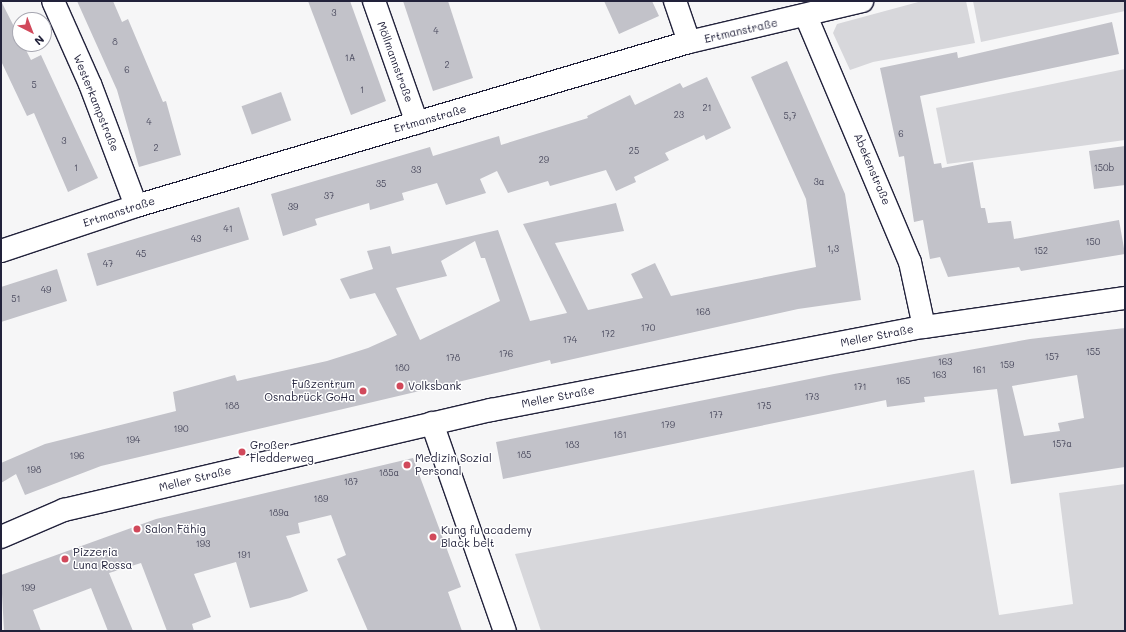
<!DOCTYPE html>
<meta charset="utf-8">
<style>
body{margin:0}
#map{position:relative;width:1126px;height:632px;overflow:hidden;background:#f6f6f7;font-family:Mali,sans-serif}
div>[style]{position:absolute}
.green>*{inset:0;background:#d7d7db}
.building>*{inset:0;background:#c2c2c9;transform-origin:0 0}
.roads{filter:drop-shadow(1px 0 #22223b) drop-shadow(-1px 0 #22223b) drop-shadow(0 1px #22223b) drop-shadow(0 -1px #22223b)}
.minor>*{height:22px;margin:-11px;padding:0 11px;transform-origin:11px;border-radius:11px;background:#fff}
.dots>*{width:11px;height:11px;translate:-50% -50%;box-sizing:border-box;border:2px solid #fff;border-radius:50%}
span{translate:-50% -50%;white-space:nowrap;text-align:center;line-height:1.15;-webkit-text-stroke:3px #fff;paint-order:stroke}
.number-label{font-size:9px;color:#4a4a5e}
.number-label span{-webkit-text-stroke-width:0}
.street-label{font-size:11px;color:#22223b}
.poi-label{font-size:11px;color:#22223b}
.right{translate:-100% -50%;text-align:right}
.left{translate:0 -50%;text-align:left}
.frame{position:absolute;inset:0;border:2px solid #22223b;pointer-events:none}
.north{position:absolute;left:12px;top:12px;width:40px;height:40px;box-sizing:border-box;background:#fff;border:1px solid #a7a7b1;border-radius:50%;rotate:138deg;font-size:11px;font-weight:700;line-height:16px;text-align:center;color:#22223b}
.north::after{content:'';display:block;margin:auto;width:14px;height:18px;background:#d1495b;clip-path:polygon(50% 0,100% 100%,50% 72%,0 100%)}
</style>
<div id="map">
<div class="green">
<i style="clip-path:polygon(922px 1px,966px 1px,975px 43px,873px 62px,850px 70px,833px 33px,837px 24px)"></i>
<i style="clip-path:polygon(973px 1px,1125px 1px,1125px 11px,981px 42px)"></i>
<i style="clip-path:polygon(1125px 69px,1125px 140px,947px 164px,936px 108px)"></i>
<i style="clip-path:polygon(974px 470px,999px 615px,1073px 604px,1059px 493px,1125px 484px,1125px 631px,541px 631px,515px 554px)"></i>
</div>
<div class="building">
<i style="clip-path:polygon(1px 1px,31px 60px,41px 55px,98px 178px,68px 192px,34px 113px,27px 116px,1px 61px)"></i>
<i style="clip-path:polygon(77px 1px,113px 1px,122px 22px,128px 19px,163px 102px,166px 101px,181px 155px,139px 167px,117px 90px)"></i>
<i style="clip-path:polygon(308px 1px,350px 1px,386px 101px,351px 115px)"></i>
<i style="clip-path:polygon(403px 1px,448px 1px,473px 78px,433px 91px)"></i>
<i style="clip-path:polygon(604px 1px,652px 1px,659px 16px,619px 34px)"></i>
<i style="clip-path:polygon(1112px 22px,1119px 54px,920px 96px,934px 164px,941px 163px,942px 168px,973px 162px,981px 208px,985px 208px,988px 223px,1011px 221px,1014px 239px,1119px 220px,1125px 254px,1021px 271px,1019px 267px,948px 277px,940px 257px,930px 259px,923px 220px,914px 222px,904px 156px,899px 157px,880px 68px,957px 52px,958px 58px)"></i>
<i style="clip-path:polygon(evenodd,787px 61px,845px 194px,861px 300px,798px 309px,551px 364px,550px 360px,496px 373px,101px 466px,25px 495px,16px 474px,1px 483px,1px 463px,45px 444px,176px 411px,173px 392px,235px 375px,237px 381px,327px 361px,368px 348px,397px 335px,375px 293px,350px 299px,340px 279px,373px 269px,367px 251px,390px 246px,392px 254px,498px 230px,530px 321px,567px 313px,523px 224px,616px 203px,624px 231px,555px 243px,588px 310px,643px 298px,631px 274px,655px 263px,671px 296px,816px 267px,806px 199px,751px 77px,787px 61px,475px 241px,481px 258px,485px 258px,500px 301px,420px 340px,396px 288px,447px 276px,441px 261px,475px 241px)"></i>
<i style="clip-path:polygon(707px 77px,731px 128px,706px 140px,704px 135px,665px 153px,669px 160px,634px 177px,636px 182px,616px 191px,606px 170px,550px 186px,548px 181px,508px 193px,497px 171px,480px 179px,486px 193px,446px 205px,437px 183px,402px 193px,404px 200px,370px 210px,369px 203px,315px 219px,317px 225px,283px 236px,271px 194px,430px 147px,433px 156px,499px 136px,501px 145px,588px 118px,587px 116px,630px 95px,635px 105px,680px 83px,683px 88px)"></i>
<i style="left:281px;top:92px;width:30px;height:42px;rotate:70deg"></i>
<i style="clip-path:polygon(1125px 146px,1125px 185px,1094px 189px,1089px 151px)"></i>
<i style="left:239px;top:207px;width:34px;height:159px;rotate:73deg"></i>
<i style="clip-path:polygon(57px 269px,67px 301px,1px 322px,1px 287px)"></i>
<i style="clip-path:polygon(evenodd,1125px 328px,1125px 467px,1011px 484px,997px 389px,924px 397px,925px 402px,887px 407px,886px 400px,503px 479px,496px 442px,834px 374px,1030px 339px,1125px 328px,1077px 375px,1084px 418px,1058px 423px,1060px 431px,1024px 436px,1012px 386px,1077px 375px)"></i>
<i style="clip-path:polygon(413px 458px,461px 587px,448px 592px,462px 631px,368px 631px,337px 559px,346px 555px,331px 515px,298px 523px,300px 533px,286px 536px,308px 591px,290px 598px,250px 608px,236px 562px,194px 574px,211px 617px,192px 624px,194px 631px,167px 631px,141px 563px,109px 573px,133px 631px,108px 631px,91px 588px,33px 610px,41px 631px,4px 631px,1px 575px,156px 519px)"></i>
</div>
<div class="roads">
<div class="minor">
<i style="left:53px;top:1px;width:91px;rotate:66deg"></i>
<i style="left:90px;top:84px;width:130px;rotate:69.3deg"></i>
<i style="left:374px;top:1px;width:129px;rotate:70.6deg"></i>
<i style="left:675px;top:1px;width:43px;rotate:71.1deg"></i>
<i style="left:806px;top:16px;width:267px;rotate:67.1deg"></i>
<i style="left:910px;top:262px;width:66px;rotate:77.8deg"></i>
<i style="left:1px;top:251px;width:142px;rotate:-18.4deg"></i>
<i style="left:136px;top:206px;width:577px;rotate:-16.52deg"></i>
<i style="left:689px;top:42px;width:178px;rotate:-13.3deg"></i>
<i style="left:432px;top:423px;width:220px;rotate:70.7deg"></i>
<i style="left:1px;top:537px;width:69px;rotate:-23.2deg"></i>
<i style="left:64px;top:510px;width:439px;rotate:-13.2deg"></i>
<i style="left:491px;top:410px;width:441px;rotate:-10.9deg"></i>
<i style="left:924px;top:327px;width:203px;rotate:-8.2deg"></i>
</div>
</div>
<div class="dots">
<i style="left:400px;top:386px;background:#d1495b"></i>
<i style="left:363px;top:391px;background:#d1495b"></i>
<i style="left:242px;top:452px;background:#d1495b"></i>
<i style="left:407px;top:465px;background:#d1495b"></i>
<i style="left:137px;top:529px;background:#d1495b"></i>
<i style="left:433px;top:537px;background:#d1495b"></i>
<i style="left:65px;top:559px;background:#d1495b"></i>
</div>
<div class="number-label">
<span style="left:334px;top:13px">3</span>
<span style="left:436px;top:31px">4</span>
<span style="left:115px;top:42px">8</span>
<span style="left:350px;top:58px">1A</span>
<span style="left:447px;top:65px">2</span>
<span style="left:127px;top:70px">6</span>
<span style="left:34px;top:85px">5</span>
<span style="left:362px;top:90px">1</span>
<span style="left:707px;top:108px">21</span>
<span style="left:679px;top:115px">23</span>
<span style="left:790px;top:116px">5,7</span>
<span style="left:149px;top:122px">4</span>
<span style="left:901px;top:134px">6</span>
<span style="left:64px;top:141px">3</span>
<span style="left:156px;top:148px">2</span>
<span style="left:634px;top:151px">25</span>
<span style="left:544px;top:160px">29</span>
<span style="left:76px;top:168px">1</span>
<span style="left:1104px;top:168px">150b</span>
<span style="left:416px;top:170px">33</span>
<span style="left:819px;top:182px">3a</span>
<span style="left:381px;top:184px">35</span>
<span style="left:329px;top:196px">37</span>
<span style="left:293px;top:207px">39</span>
<span style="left:228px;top:229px">41</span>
<span style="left:196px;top:239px">43</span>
<span style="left:1093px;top:242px">150</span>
<span style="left:833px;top:249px">1,3</span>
<span style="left:1041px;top:251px">152</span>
<span style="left:141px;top:254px">45</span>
<span style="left:108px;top:264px">47</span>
<span style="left:46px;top:290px">49</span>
<span style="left:16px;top:299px">51</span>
<span style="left:703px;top:312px">168</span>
<span style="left:648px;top:328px">170</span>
<span style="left:608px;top:334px">172</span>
<span style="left:570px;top:340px">174</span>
<span style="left:1093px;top:352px">155</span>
<span style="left:506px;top:354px">176</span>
<span style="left:1052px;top:357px">157</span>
<span style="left:453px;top:358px">178</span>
<span style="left:945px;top:362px">163</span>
<span style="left:1007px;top:365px">159</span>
<span style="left:402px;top:368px">180</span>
<span style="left:979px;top:370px">161</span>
<span style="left:939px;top:375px">163</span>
<span style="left:903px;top:381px">165</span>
<span style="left:860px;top:387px">171</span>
<span style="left:812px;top:397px">173</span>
<span style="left:232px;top:406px">188</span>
<span style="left:764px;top:406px">175</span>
<span style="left:716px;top:415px">177</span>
<span style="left:668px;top:425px">179</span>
<span style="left:181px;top:429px">190</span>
<span style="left:620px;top:435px">181</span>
<span style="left:133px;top:440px">194</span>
<span style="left:1062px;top:444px">157a</span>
<span style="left:572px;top:445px">183</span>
<span style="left:524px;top:455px">185</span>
<span style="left:77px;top:456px">196</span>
<span style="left:34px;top:470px">198</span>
<span style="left:389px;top:473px">185a</span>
<span style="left:351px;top:482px">187</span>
<span style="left:321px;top:499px">189</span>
<span style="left:279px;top:513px">189a</span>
<span style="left:203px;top:544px">193</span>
<span style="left:244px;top:555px">191</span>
<span style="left:28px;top:588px">199</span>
</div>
<div class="street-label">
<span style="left:741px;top:31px;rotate:-13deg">Ertmanstraße</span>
<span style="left:395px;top:62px;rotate:70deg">Möllmannstraße</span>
<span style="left:96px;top:103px;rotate:68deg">Westerkampstraße</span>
<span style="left:430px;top:119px;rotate:-16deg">Ertmanstraße</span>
<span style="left:872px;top:169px;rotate:67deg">Abekenstraße</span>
<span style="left:119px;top:212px;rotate:-18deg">Ertmanstraße</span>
<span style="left:877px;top:336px;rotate:-11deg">Meller Straße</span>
<span style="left:558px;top:397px;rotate:-11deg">Meller Straße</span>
<span style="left:195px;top:479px;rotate:-14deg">Meller Straße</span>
</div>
<div class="poi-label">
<span class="right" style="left:355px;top:391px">Fußzentrum<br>Osnabrück GoHa</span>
<span class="left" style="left:408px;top:386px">Volksbank</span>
<span class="left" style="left:250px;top:452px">Großer<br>Fledderweg</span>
<span class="left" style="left:415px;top:465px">Medizin Sozial<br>Personal</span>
<span class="left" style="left:145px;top:529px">Salon Fähig</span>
<span class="left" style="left:441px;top:537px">Kung fu academy<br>Black belt</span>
<span class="left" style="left:73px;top:559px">Pizzeria<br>Luna Rossa</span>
</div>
<div class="frame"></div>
<div class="north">N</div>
</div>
